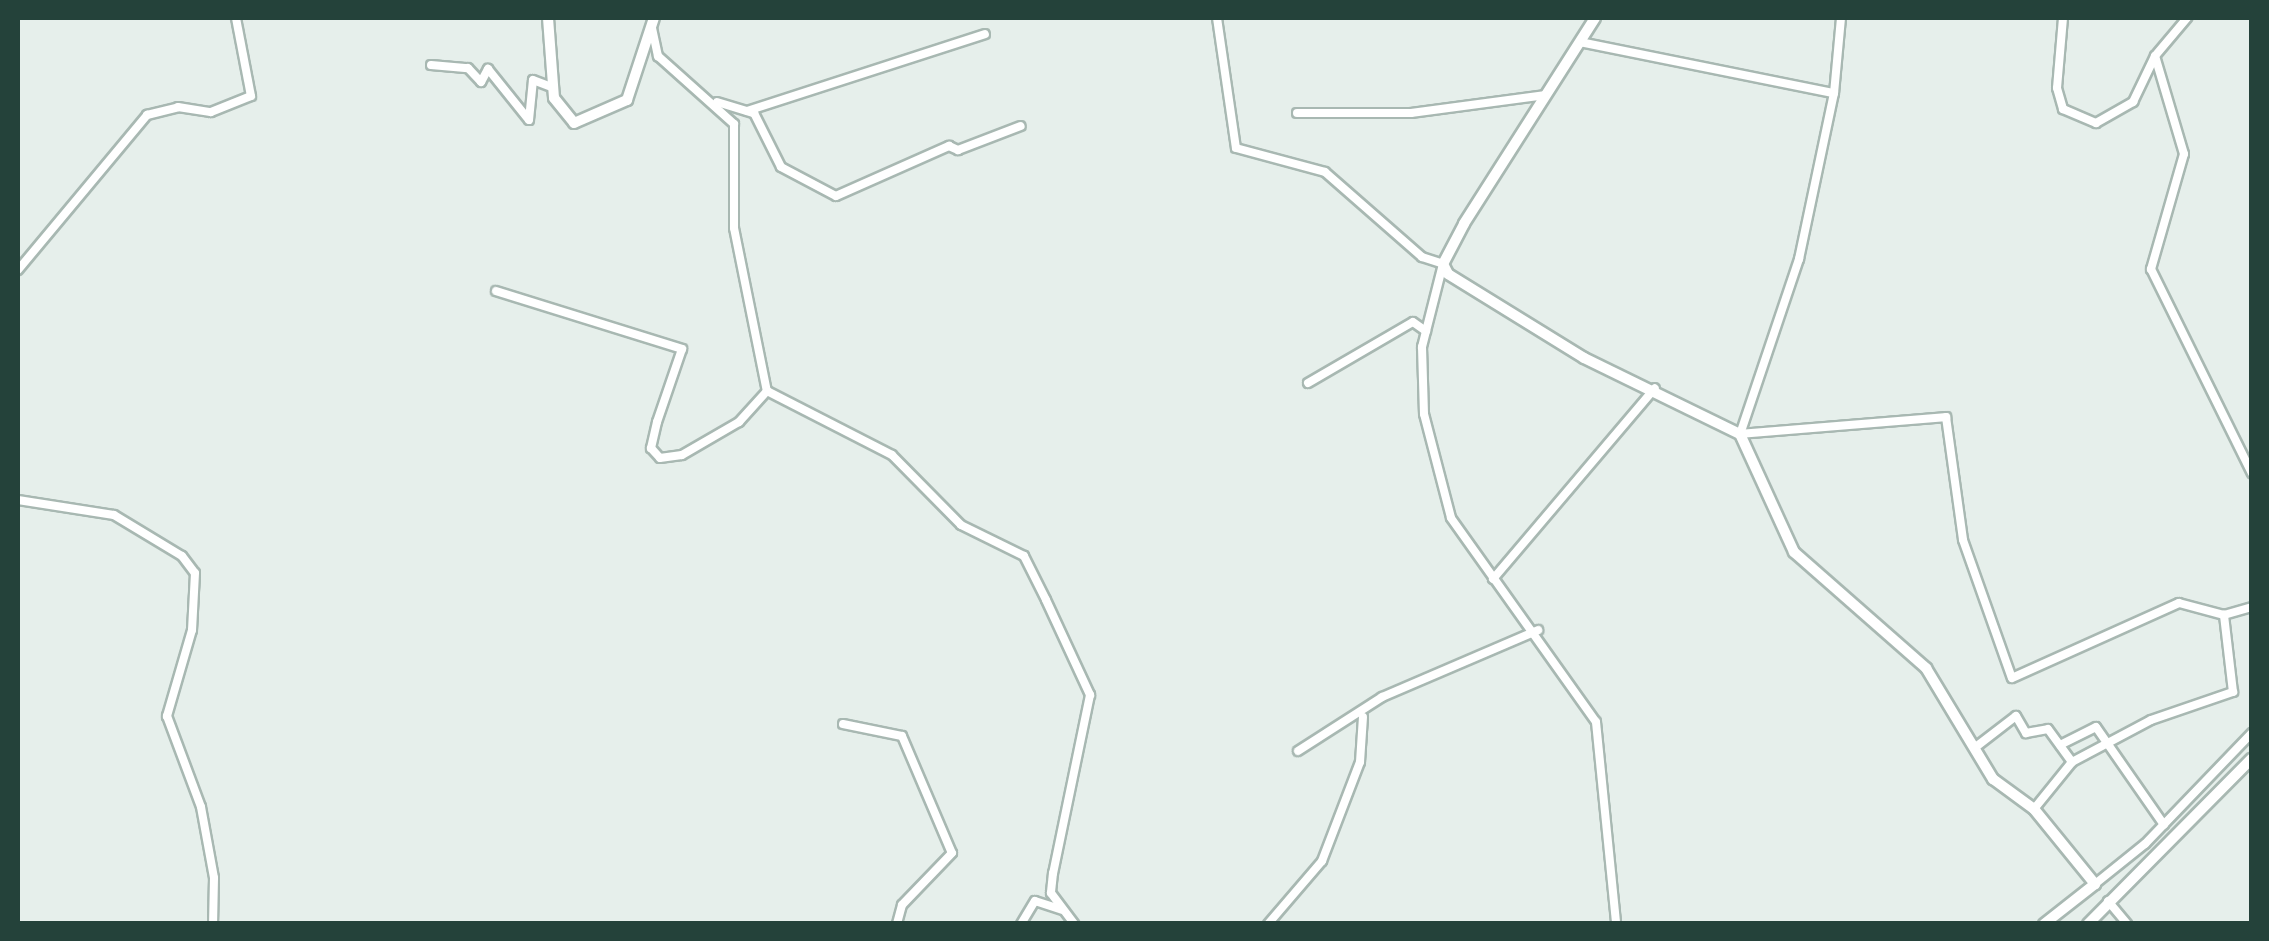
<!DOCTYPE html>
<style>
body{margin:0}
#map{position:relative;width:2269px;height:941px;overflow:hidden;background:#e6efeb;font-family:Inter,sans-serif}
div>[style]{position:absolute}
.roads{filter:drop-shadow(2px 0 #a8b8b2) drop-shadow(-2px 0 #a8b8b2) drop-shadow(0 2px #a8b8b2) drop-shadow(0 -2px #a8b8b2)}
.minor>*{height:8px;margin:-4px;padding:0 4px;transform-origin:4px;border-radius:4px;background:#fff}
.tertiary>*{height:10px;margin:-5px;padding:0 5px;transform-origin:5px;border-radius:5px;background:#fff}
span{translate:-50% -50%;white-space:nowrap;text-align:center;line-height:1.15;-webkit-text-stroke:10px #f7fbf9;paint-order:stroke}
.frame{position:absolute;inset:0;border:20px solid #24423a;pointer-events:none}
</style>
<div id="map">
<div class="roads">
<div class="minor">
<i style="left:1217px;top:18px;width:131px;rotate:81.7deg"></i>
<i style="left:1236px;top:148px;width:92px;rotate:15.1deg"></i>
<i style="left:1325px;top:172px;width:129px;rotate:41.2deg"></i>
<i style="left:1422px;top:257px;width:22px;rotate:18deg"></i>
<i style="left:1443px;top:264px;width:86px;rotate:104.2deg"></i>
<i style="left:1422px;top:347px;width:67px;rotate:88.3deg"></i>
<i style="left:1424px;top:414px;width:107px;rotate:75.4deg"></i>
<i style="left:1451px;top:518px;width:250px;rotate:54.6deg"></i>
<i style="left:1596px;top:722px;width:203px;rotate:84.3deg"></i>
<i style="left:1841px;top:18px;width:75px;rotate:95.3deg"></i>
<i style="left:1834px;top:93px;width:170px;rotate:101.9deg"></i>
<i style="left:1799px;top:259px;width:185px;rotate:108.6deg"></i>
<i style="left:1740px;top:434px;width:207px;rotate:-4.7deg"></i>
<i style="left:1946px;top:417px;width:124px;rotate:82.1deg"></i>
<i style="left:1963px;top:540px;width:146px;rotate:70.5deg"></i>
<i style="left:2012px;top:678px;width:183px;rotate:-24.2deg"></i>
<i style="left:2179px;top:603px;width:47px;rotate:14.9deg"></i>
<i style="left:2224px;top:615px;width:29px;rotate:-16deg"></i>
<i style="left:2063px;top:18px;width:70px;rotate:94.9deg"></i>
<i style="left:2057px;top:88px;width:22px;rotate:74deg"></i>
<i style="left:2063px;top:109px;width:36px;rotate:23deg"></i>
<i style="left:2096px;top:123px;width:43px;rotate:-29.6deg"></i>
<i style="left:2133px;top:102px;width:51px;rotate:-64.4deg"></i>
<i style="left:2155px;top:56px;width:50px;rotate:-49.9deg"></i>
<i style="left:652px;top:28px;width:29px;rotate:78deg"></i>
<i style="left:658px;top:56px;width:102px;rotate:41.8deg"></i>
<i style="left:734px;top:124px;width:104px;rotate:90deg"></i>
<i style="left:734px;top:228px;width:166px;rotate:78.6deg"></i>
<i style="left:767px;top:391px;width:140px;rotate:27.1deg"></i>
<i style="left:892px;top:455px;width:98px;rotate:45.4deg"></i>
<i style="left:961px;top:525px;width:70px;rotate:26.2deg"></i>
<i style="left:1024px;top:556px;width:49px;rotate:63.4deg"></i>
<i style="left:1046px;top:600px;width:105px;rotate:65.1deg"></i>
<i style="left:1090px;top:695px;width:182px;rotate:101.7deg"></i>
<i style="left:1053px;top:873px;width:20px;rotate:96deg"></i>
<i style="left:1051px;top:893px;width:39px;rotate:53deg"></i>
<i style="left:1580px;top:42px;width:259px;rotate:11.4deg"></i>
<i style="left:2155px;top:56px;width:102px;rotate:73.5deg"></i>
<i style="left:2184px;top:154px;width:120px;rotate:106deg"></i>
<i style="left:2151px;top:269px;width:228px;rotate:63.7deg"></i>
<i style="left:431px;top:65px;width:37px;rotate:5deg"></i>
<i style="left:468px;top:68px;width:19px;rotate:47deg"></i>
<i style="left:481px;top:82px;width:15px;rotate:-62deg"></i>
<i style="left:488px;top:69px;width:65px;rotate:51.2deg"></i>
<i style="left:529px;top:120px;width:40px;rotate:-84.3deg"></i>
<i style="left:533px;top:80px;width:19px;rotate:21deg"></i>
<i style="left:717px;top:102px;width:39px;rotate:17deg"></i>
<i style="left:754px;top:113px;width:60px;rotate:63.4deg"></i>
<i style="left:781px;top:167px;width:62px;rotate:27.8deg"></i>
<i style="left:836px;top:196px;width:124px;rotate:-23.9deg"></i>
<i style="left:949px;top:146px;width:10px;rotate:24deg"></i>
<i style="left:958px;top:150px;width:67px;rotate:-20.9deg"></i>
<i style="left:747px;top:111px;width:250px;rotate:-17.9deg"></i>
<i style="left:1297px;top:113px;width:114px"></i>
<i style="left:1411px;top:113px;width:136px;rotate:-7.6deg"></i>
<i style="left:18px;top:270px;width:202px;rotate:-50.2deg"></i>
<i style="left:147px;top:115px;width:32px;rotate:-14deg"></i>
<i style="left:178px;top:107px;width:33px;rotate:9deg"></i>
<i style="left:211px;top:112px;width:43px;rotate:-21.8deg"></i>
<i style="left:251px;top:96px;width:79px;rotate:-100.9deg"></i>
<i style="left:496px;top:291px;width:195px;rotate:17.3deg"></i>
<i style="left:682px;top:349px;width:77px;rotate:108.9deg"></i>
<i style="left:657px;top:422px;width:27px;rotate:103deg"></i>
<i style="left:651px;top:448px;width:13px;rotate:48deg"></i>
<i style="left:660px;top:458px;width:22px;rotate:-8deg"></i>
<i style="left:682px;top:455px;width:66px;rotate:-30.1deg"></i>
<i style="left:739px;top:422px;width:42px;rotate:-47.9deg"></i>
<i style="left:1308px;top:383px;width:121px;rotate:-30.2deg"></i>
<i style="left:1413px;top:322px;width:16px;rotate:35deg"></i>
<i style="left:18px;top:500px;width:97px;rotate:8.9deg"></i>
<i style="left:114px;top:515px;width:79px;rotate:31.1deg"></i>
<i style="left:182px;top:556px;width:21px;rotate:53deg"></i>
<i style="left:195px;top:573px;width:57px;rotate:93deg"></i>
<i style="left:192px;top:630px;width:90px;rotate:106.2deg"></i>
<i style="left:167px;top:716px;width:97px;rotate:69.5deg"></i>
<i style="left:201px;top:807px;width:72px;rotate:79.6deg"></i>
<i style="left:214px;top:878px;width:46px;rotate:91.2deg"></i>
<i style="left:1493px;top:579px;width:250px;rotate:-49.7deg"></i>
<i style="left:843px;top:724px;width:60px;rotate:11.5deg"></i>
<i style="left:902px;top:736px;width:127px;rotate:66.9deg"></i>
<i style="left:952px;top:853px;width:72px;rotate:133.9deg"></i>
<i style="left:902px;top:905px;width:20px;rotate:105deg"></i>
<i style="left:2060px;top:745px;width:40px;rotate:-26.6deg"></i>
<i style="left:2096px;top:727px;width:119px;rotate:55.2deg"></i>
<i style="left:1977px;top:746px;width:49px;rotate:-37.6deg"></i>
<i style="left:2016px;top:716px;width:20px;rotate:60deg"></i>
<i style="left:2026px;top:733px;width:22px;rotate:-10deg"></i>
<i style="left:2048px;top:729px;width:41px;rotate:54deg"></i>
<i style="left:1298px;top:751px;width:100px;rotate:-32.7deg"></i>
<i style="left:1382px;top:697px;width:170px;rotate:-23.2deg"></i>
<i style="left:2034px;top:809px;width:60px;rotate:-51deg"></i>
<i style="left:2072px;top:762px;width:89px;rotate:-28deg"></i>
<i style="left:2151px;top:720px;width:87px;rotate:-18.9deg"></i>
<i style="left:2233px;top:692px;width:78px;rotate:-96.7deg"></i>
<i style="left:2095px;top:884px;width:64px;rotate:-38.7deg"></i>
<i style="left:2145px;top:844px;width:154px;rotate:-46.1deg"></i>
<i style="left:2108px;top:901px;width:30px;rotate:50deg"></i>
<i style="left:1021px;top:924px;width:27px;rotate:-59deg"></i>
<i style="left:1035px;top:901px;width:28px;rotate:18deg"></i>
<i style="left:1268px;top:924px;width:83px;rotate:-49.4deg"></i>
<i style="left:1322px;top:861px;width:106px;rotate:-69deg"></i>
<i style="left:1360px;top:762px;width:45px;rotate:-86.2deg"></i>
</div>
<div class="tertiary">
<i style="left:548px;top:18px;width:80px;rotate:85.7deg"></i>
<i style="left:554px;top:98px;width:32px;rotate:51deg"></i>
<i style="left:574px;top:123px;width:58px;rotate:-23.5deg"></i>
<i style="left:627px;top:100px;width:86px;rotate:-71.8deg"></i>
<i style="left:1595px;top:18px;width:244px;rotate:122.5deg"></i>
<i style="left:1464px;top:224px;width:45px;rotate:117.7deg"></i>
<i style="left:1443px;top:264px;width:11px;rotate:63deg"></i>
<i style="left:1448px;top:274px;width:160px;rotate:31.7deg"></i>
<i style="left:1584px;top:358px;width:174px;rotate:26deg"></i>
<i style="left:1740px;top:434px;width:130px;rotate:65.4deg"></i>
<i style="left:1794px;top:552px;width:176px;rotate:41.3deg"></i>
<i style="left:1926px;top:668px;width:130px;rotate:58.9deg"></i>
<i style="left:1993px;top:779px;width:51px;rotate:36.2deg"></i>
<i style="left:2034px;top:809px;width:97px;rotate:50.9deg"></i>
<i style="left:2095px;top:884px;width:65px;rotate:141.9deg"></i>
<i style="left:2088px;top:924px;width:233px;rotate:-45.3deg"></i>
</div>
</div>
<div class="frame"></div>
</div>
